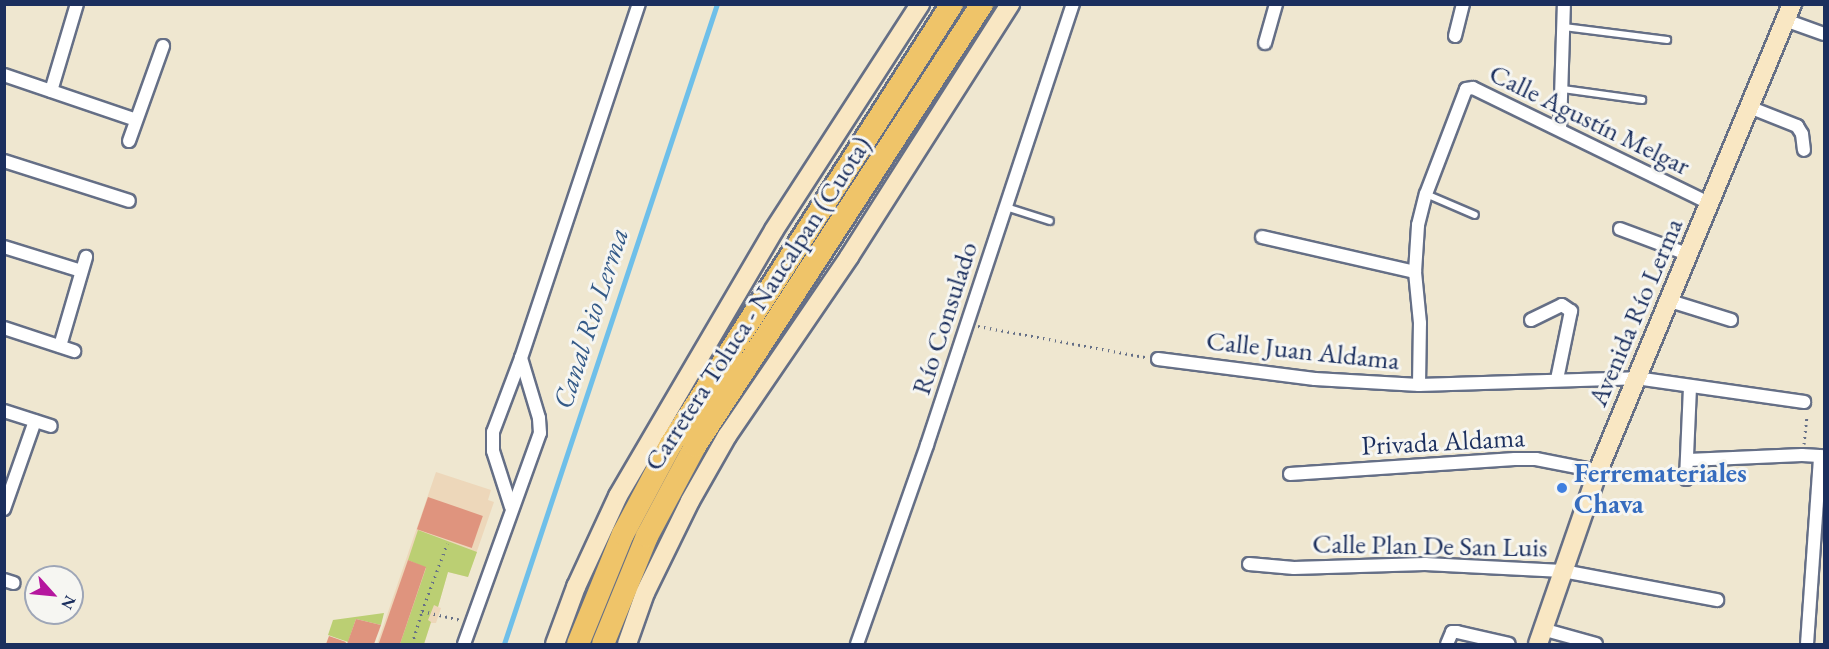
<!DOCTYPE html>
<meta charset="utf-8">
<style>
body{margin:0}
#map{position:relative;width:1829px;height:649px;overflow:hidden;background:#efe7d0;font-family:"EB Garamond",serif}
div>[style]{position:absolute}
.built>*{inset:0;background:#edd7ba}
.green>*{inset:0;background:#bbcf73}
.stream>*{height:4.5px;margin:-2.25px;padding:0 2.25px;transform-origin:2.25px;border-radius:2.25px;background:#6ebfe9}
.building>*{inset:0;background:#df947e;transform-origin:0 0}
.path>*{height:3px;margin-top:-1.5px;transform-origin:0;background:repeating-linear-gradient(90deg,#656f86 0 1.5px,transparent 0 6px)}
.roads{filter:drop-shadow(2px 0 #656f86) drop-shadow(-2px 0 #656f86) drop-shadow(0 2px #656f86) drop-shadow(0 -2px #656f86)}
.lane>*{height:6px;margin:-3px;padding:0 3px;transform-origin:3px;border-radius:3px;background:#fff}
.street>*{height:12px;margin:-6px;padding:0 6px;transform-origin:6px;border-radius:6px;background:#fff}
.secondary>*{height:18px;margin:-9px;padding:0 9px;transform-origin:9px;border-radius:9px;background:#f9e7c3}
.highway>*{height:22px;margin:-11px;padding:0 11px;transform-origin:11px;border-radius:11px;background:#efc469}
.dots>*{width:16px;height:16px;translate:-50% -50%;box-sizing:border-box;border:3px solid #f6f6f2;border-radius:50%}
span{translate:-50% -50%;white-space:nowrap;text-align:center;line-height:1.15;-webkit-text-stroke:6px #f6f6f2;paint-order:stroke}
.street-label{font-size:27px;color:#1b2f5e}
.shop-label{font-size:27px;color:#366cbe;font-weight:700}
.left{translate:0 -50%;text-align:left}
.water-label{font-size:28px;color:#345a88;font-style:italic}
.frame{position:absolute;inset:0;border:6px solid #1b2f5e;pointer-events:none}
.north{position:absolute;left:24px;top:565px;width:60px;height:60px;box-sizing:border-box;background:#f6f6f2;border:2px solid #9ea6b7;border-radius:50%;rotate:117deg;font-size:16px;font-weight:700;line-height:24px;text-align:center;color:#1b2f5e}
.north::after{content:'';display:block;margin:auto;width:21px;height:27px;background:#b5179e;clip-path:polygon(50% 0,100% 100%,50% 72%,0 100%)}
</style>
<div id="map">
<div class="built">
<i style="clip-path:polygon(436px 472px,491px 490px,488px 500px,494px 502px,468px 577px,448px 572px,438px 607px,441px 608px,436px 623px,431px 623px,424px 644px,377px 644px)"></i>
</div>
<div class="green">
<i style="clip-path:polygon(418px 530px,477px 552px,468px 577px,448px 572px,438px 607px,434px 605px,428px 620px,431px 622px,424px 644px,400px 644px,426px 568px,408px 560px)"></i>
<i style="clip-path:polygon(384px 613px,381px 625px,356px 619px,348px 642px,328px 635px,333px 620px)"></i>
</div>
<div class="stream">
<i style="left:504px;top:644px;width:675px;rotate:-71.59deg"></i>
</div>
<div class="building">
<i style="left:428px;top:497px;width:58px;height:34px;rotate:19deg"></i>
<i style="clip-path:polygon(408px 560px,426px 567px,400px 644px,383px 644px,379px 643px)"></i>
<i style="clip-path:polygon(356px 619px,381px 625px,374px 644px,347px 644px)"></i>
<i style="clip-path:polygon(329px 636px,346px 642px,345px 644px,326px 644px)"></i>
</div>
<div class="path">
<i style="left:978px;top:326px;width:171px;rotate:10.5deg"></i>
<i style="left:1804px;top:444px;width:29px;rotate:-84deg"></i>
<i style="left:422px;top:611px;width:72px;rotate:-69.5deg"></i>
<i style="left:412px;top:644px;width:34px;rotate:-73deg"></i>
<i style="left:422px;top:611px;width:40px;rotate:13deg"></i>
</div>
<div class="roads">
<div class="lane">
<i style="left:1564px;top:27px;width:104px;rotate:7.2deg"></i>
<i style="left:1563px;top:89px;width:80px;rotate:7.9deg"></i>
<i style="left:1426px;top:194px;width:53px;rotate:23.2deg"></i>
<i style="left:1006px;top:207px;width:46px;rotate:17.7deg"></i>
</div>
<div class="street">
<i style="left:1785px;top:20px;width:41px;rotate:19.7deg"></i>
<i style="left:1455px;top:36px;width:33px;rotate:-76deg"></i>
<i style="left:1265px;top:43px;width:41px;rotate:-74.2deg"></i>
<i style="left:4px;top:75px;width:139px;rotate:18.8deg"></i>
<i style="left:51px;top:91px;width:91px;rotate:-73.4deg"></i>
<i style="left:1749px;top:107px;width:52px;rotate:21.6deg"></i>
<i style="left:1797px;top:126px;width:9px;rotate:58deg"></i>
<i style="left:1802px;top:134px;width:16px;rotate:83deg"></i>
<i style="left:1560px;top:129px;width:125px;rotate:-88.2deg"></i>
<i style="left:129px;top:141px;width:101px;rotate:-70.3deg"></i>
<i style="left:4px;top:161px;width:131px;rotate:17.7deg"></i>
<i style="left:1620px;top:229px;width:72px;rotate:20.5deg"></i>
<i style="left:1262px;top:237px;width:157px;rotate:12.9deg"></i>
<i style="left:4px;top:247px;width:81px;rotate:17.3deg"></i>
<i style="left:1670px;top:301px;width:64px;rotate:17.3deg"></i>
<i style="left:1531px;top:320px;width:34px;rotate:-26deg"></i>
<i style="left:1562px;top:305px;width:11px;rotate:34deg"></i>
<i style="left:1571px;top:311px;width:69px;rotate:101.6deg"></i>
<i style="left:4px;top:328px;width:74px;rotate:18.2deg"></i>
<i style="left:60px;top:346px;width:93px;rotate:-73.7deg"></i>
<i style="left:1158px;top:359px;width:158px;rotate:7.3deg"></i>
<i style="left:1315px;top:379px;width:104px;rotate:3.3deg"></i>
<i style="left:1419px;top:385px;width:217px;rotate:-1.8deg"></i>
<i style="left:1636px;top:378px;width:170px;rotate:8.1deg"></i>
<i style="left:1419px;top:385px;width:62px;rotate:-89.1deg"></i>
<i style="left:1420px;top:323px;width:51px;rotate:-95.6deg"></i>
<i style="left:1415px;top:272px;width:47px;rotate:-86.3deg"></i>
<i style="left:1418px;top:225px;width:32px;rotate:-76deg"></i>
<i style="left:1426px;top:194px;width:112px;rotate:-69.1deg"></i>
<i style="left:1466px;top:89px;width:7px;rotate:-8deg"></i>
<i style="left:1473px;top:88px;width:263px;rotate:26deg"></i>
<i style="left:4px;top:411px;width:49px;rotate:17.7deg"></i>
<i style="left:1688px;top:460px;width:114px;rotate:-2.5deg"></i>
<i style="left:1802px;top:455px;width:22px;rotate:3deg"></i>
<i style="left:1290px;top:474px;width:225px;rotate:-3.8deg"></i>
<i style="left:1515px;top:459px;width:21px"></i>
<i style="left:1536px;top:459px;width:63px;rotate:11deg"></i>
<i style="left:1686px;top:479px;width:93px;rotate:-87.5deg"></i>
<i style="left:511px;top:507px;width:59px;rotate:-107.8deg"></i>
<i style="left:493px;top:451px;width:19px;rotate:-90deg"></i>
<i style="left:493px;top:432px;width:79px;rotate:-69.3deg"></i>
<i style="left:521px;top:358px;width:373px;rotate:-71.6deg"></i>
<i style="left:4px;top:509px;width:93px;rotate:-70.6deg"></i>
<i style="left:1249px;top:564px;width:45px;rotate:5.1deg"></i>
<i style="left:1294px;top:568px;width:131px;rotate:-1.7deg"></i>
<i style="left:1425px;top:564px;width:138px;rotate:2.9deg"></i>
<i style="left:1563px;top:571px;width:157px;rotate:10.7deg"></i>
<i style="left:4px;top:580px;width:10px;rotate:17deg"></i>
<i style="left:1542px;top:629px;width:56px;rotate:15.5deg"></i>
<i style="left:464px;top:644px;width:224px;rotate:-70.2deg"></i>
<i style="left:540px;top:433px;width:15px;rotate:-94deg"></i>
<i style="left:539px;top:418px;width:63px;rotate:-106.7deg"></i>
<i style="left:857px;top:644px;width:211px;rotate:-70.6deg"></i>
<i style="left:927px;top:445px;width:465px;rotate:-71.7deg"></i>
<i style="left:1447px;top:644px;width:13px;rotate:-67deg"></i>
<i style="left:1452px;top:632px;width:5px"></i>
<i style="left:1457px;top:632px;width:53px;rotate:13deg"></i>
<i style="left:1807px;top:644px;width:188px;rotate:-86deg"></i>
</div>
<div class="secondary">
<i style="left:555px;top:644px;width:61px;rotate:-69.8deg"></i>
<i style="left:576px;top:587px;width:100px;rotate:-65.2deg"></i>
<i style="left:618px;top:496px;width:308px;rotate:-59.6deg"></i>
<i style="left:774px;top:230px;width:269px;rotate:-57.1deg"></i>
<i style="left:627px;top:644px;width:54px;rotate:-70.6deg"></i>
<i style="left:645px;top:593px;width:102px;rotate:-63.9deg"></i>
<i style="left:690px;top:501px;width:75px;rotate:-60.4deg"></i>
<i style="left:727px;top:436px;width:217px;rotate:-55.7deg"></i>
<i style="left:849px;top:257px;width:300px;rotate:-57.5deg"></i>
<i style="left:1538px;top:644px;width:183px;rotate:-70.9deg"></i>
<i style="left:1598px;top:471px;width:506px;rotate:-67.44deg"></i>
</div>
<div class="highway">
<i style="left:578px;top:644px;width:119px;rotate:-67.8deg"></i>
<i style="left:623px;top:534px;width:102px;rotate:-61.9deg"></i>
<i style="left:671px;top:444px;width:522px;rotate:-57.44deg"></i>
<i style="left:603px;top:644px;width:117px;rotate:-67.8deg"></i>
<i style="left:647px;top:536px;width:102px;rotate:-61.9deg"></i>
<i style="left:695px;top:446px;width:527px;rotate:-57deg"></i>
</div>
</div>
<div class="dots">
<i style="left:1562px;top:488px;background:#3f7fe0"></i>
</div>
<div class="street-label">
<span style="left:1590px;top:119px;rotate:26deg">Calle Agustín Melgar</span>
<span style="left:757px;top:303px;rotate:-57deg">Carretera Toluca - Naucalpan (Cuota)</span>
<span style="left:1635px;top:312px;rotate:-67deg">Avenida Río Lerma</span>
<span style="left:944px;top:318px;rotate:-72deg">Río Consulado</span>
<span style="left:1303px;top:350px;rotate:6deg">Calle Juan Aldama</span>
<span style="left:1443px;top:441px;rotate:-3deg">Privada Aldama</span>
<span style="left:1430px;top:545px;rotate:1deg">Calle Plan De San Luis</span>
</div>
<div class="shop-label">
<span class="left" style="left:1574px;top:488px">Ferremateriales<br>Chava</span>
</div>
<div class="water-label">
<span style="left:590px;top:318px;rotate:-72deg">Canal Rio Lerma</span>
</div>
<div class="frame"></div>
<div class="north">N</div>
</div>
